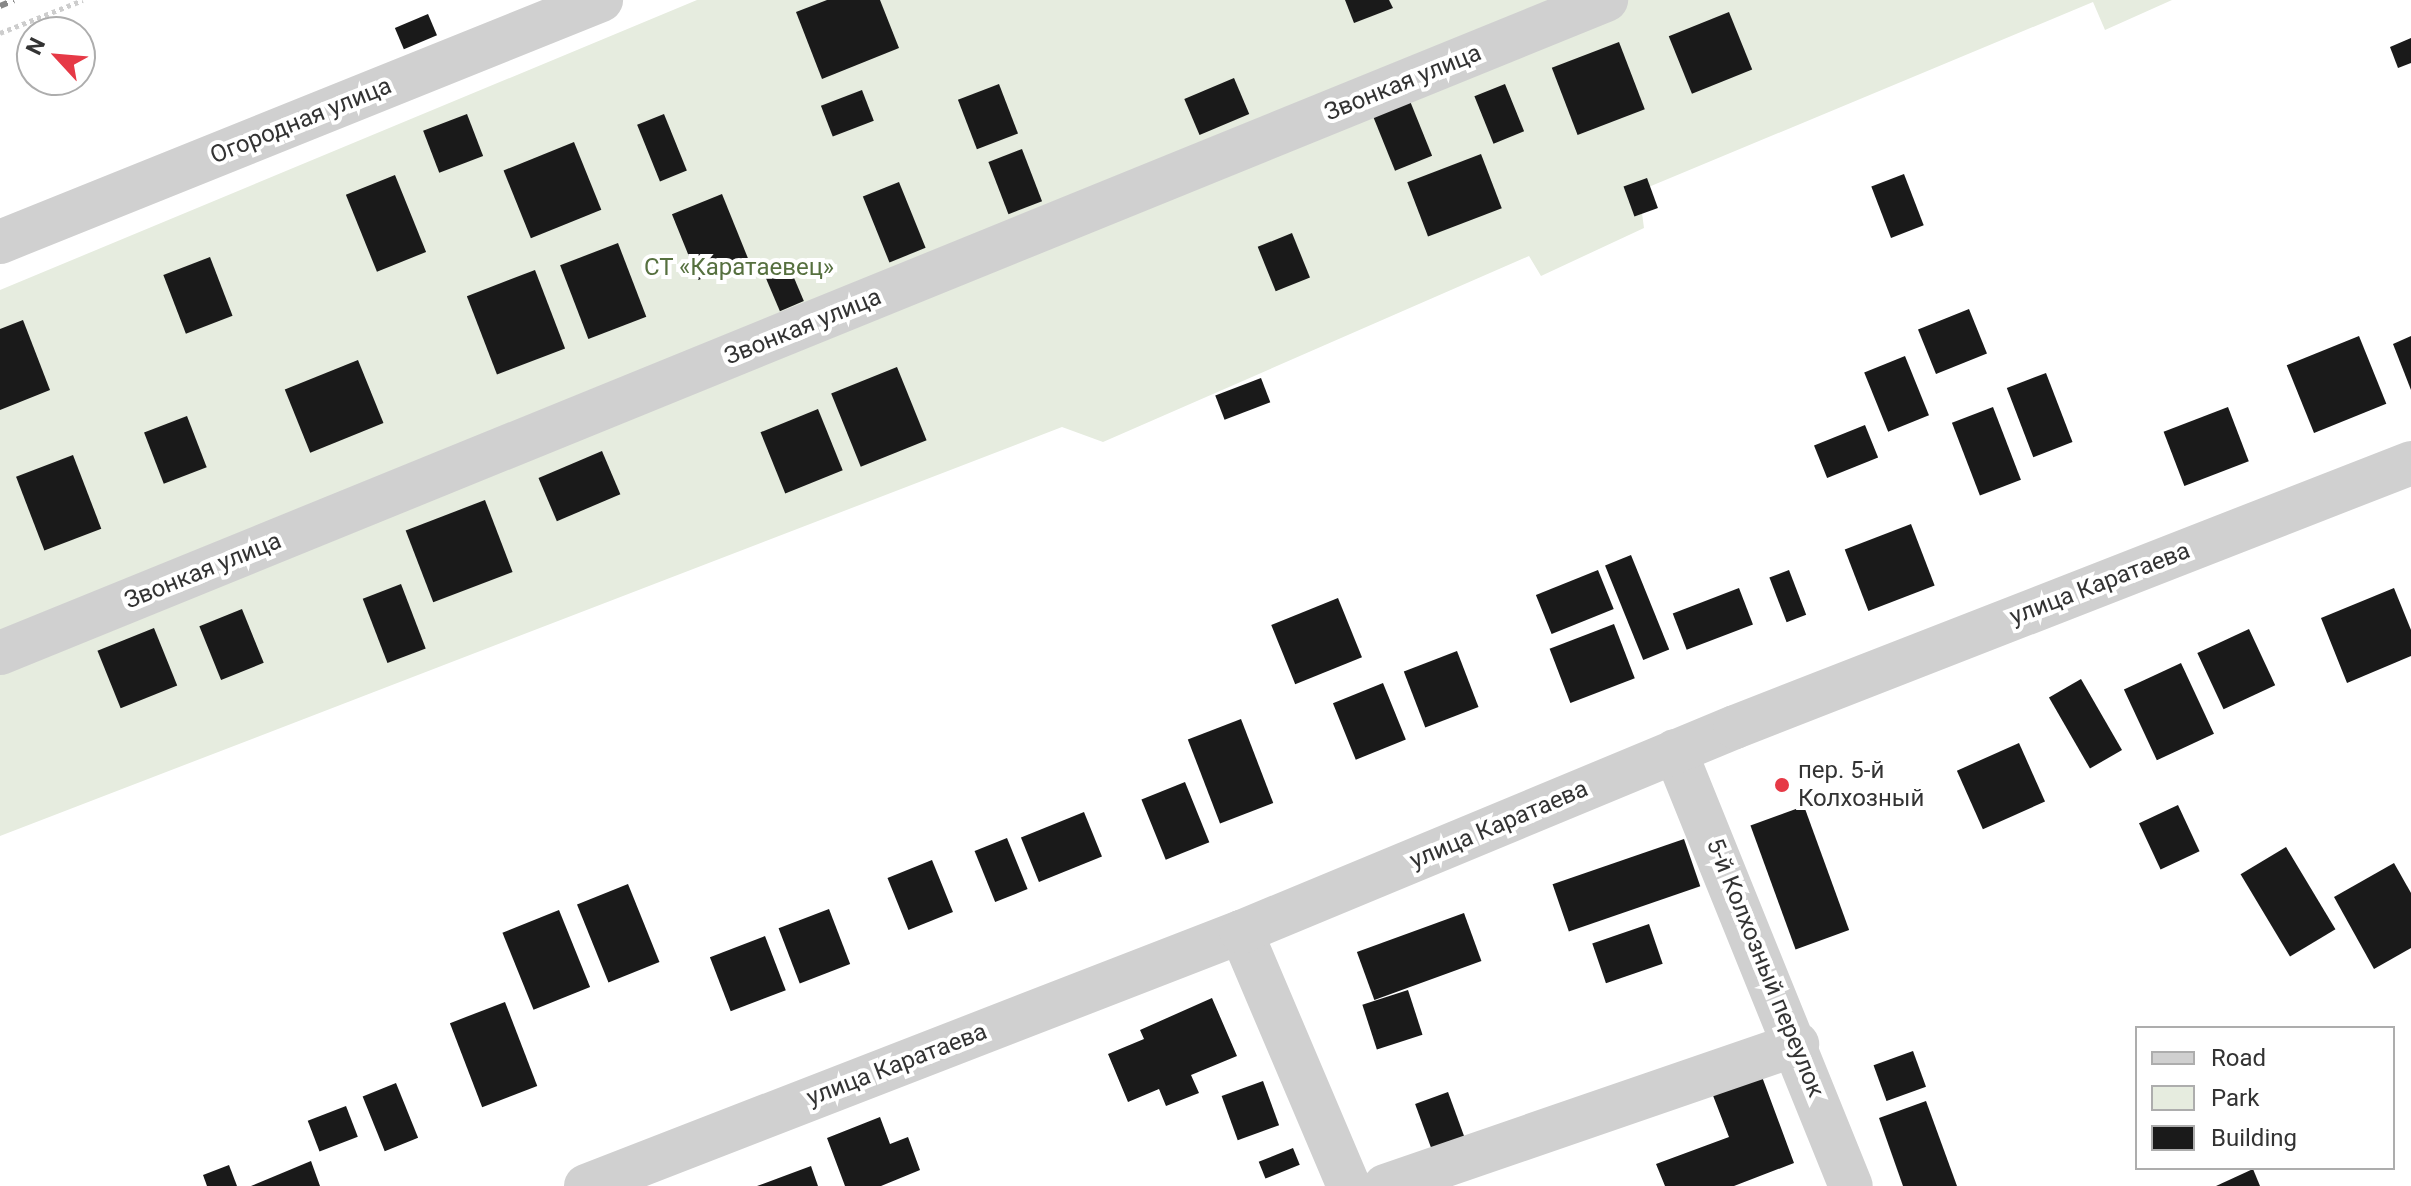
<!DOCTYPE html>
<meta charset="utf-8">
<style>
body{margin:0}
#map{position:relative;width:2411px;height:1186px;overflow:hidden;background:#fff;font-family:Roboto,sans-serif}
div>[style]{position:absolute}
.green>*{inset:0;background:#e6ecdf}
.building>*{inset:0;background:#1a1a1a;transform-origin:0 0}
.path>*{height:5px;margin-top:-2.5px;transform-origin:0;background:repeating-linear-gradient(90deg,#cdcdcd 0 4px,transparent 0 8px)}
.street>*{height:44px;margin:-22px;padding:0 22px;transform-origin:22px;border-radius:22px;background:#d0d0d0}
.rail>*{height:6px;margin-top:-3px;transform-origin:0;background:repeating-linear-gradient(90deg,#888 0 8px,transparent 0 14px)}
.dots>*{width:22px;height:22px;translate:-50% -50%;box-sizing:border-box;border:4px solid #fff;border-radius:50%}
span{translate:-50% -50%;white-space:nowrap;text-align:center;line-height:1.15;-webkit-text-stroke:8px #fff;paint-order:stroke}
.street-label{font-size:24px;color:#333}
.park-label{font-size:24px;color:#56703f}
.poi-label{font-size:24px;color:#333}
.left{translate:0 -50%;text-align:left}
.legend{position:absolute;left:2135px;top:1026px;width:260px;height:144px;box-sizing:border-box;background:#fff;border:2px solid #adadad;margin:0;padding:10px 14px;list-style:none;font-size:24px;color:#333}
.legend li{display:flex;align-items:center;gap:16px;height:40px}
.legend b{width:40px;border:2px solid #adadad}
.north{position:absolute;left:16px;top:16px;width:80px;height:80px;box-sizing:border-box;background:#fff;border:2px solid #adadad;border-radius:50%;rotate:296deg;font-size:22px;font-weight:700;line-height:32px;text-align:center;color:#333}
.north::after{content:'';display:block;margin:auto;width:28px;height:36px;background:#e63946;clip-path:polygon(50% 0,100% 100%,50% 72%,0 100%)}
</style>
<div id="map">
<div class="green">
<i style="clip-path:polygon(697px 0,2172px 0,2105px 30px,2093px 2px,1639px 191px,1644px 228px,1541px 276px,1529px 256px,1103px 442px,1062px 427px,0 836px,0 290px)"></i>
</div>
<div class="building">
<i style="clip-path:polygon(827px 0,880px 0,899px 48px,822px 79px,796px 12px)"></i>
<i style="clip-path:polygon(1345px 0,1389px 0,1393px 8px,1354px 23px)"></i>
<i style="left:1729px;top:12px;width:62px;height:65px;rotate:68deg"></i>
<i style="left:428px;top:14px;width:23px;height:36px;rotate:67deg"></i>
<i style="clip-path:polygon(2411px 38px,2411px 63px,2398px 68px,2390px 47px)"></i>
<i style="left:1619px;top:42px;width:72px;height:72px;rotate:69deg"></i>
<i style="left:1234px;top:78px;width:39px;height:54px;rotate:67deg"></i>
<i style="left:999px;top:84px;width:53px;height:44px;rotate:69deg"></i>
<i style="left:1505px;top:84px;width:51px;height:33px;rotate:68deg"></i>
<i style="left:862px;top:90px;width:33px;height:44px;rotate:69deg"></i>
<i style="left:1410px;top:101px;width:59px;height:40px;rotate:68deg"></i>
<i style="left:467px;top:114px;width:45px;height:47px;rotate:69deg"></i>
<i style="left:664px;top:114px;width:61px;height:29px;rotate:68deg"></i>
<i style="left:574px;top:142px;width:73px;height:76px;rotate:68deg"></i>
<i style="left:1022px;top:149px;width:56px;height:36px;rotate:69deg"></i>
<i style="left:1481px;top:154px;width:58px;height:79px;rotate:69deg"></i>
<i style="left:1904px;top:174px;width:55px;height:35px;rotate:69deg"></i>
<i style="left:395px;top:175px;width:83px;height:53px;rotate:68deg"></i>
<i style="left:1647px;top:178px;width:32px;height:25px;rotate:70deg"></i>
<i style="left:899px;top:182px;width:71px;height:39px;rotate:68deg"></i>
<i style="left:722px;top:194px;width:71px;height:54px;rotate:68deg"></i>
<i style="left:1292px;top:233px;width:48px;height:37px;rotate:68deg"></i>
<i style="left:618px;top:243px;width:79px;height:62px;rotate:69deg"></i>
<i style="left:210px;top:257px;width:63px;height:50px;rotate:69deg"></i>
<i style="left:789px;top:266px;width:38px;height:26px;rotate:67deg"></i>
<i style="left:535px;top:270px;width:84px;height:73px;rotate:69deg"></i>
<i style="left:1969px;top:309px;width:48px;height:55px;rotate:68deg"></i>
<i style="clip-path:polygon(23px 320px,50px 390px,0 410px,0 329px)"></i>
<i style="left:2359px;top:336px;width:73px;height:78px;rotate:68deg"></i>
<i style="clip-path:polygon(2411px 336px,2411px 390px,2393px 344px)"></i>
<i style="left:1905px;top:356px;width:64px;height:44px;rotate:68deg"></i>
<i style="left:358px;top:360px;width:68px;height:79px;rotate:68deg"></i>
<i style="left:897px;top:367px;width:79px;height:71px;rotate:68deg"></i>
<i style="left:2046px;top:373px;width:74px;height:42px;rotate:69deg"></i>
<i style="left:1261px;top:378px;width:26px;height:49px;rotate:69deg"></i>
<i style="left:1993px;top:407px;width:78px;height:44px;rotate:69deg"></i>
<i style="left:2228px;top:407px;width:58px;height:69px;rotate:69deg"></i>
<i style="left:818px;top:409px;width:66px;height:62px;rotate:68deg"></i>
<i style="left:187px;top:416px;width:55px;height:46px;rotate:69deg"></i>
<i style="left:1865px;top:425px;width:35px;height:55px;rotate:68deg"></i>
<i style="left:602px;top:451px;width:47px;height:69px;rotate:67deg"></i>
<i style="left:73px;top:455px;width:79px;height:61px;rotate:69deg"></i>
<i style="left:485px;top:500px;width:77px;height:85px;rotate:69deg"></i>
<i style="left:1911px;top:524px;width:66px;height:71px;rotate:69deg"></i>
<i style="left:1631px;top:555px;width:102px;height:28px;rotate:68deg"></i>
<i style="left:1598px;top:570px;width:42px;height:67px;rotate:68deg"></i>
<i style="left:1789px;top:570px;width:48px;height:21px;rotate:69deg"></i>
<i style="left:401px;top:584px;width:69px;height:41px;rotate:69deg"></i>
<i style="left:1739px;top:588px;width:39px;height:71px;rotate:69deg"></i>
<i style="clip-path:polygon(2394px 588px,2411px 630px,2411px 656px,2347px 683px,2321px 618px)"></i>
<i style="left:1338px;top:598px;width:64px;height:72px;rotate:68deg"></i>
<i style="left:242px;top:609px;width:58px;height:46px;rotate:68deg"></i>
<i style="left:1614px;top:624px;width:58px;height:69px;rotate:69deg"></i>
<i style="left:154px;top:628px;width:62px;height:61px;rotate:68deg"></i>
<i style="left:2249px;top:629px;width:62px;height:57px;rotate:65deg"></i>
<i style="left:1457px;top:651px;width:60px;height:57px;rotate:69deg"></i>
<i style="left:2181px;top:663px;width:78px;height:63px;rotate:65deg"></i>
<i style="left:2081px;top:679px;width:82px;height:37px;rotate:60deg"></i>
<i style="left:1383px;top:683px;width:61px;height:54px;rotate:68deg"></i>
<i style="left:1241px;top:719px;width:90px;height:57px;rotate:69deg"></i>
<i style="left:2019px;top:743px;width:64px;height:68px;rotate:66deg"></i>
<i style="left:1185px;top:782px;width:65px;height:47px;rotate:68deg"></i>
<i style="left:2178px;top:805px;width:51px;height:43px;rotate:65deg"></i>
<i style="left:1804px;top:806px;width:132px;height:57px;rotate:70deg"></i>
<i style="left:1084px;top:812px;width:48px;height:68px;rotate:68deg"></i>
<i style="left:1007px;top:838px;width:55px;height:35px;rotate:68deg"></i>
<i style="left:1684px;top:839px;width:50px;height:139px;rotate:71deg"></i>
<i style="left:2286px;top:847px;width:96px;height:53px;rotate:59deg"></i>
<i style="left:932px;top:860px;width:56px;height:48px;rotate:68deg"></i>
<i style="clip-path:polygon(2394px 863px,2411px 893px,2411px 948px,2374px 969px,2334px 897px)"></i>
<i style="left:628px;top:884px;width:84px;height:55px;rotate:68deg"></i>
<i style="left:829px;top:909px;width:59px;height:54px;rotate:69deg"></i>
<i style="left:559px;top:910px;width:83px;height:61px;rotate:68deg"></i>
<i style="left:1464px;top:913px;width:51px;height:114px;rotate:70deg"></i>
<i style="left:1649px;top:924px;width:42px;height:60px;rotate:71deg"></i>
<i style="left:765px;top:936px;width:58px;height:59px;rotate:69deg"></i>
<i style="left:1408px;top:990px;width:47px;height:48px;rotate:72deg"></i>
<i style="clip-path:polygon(1212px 998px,1237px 1056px,1191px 1075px,1199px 1093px,1166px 1106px,1159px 1089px,1128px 1102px,1108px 1054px,1144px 1039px,1140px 1030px)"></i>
<i style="left:505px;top:1002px;width:90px;height:59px;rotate:69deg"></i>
<i style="left:1913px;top:1051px;width:38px;height:42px;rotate:70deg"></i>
<i style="clip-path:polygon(1761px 1074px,1794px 1163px,1734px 1186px,1665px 1186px,1656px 1164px,1729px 1137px,1712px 1093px)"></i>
<i style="left:1263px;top:1081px;width:47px;height:44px;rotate:70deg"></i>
<i style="left:396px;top:1083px;width:59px;height:36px;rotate:68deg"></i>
<i style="left:1448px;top:1092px;width:48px;height:35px;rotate:70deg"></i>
<i style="clip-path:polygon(1926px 1101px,1957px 1186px,1903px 1186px,1879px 1118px)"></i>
<i style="left:346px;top:1106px;width:33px;height:41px;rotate:69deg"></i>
<i style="clip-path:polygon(880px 1117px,890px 1144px,908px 1137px,920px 1170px,881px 1186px,845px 1186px,827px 1138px)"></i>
<i style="left:1293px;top:1148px;width:18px;height:37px;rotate:68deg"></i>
<i style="clip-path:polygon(311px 1161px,320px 1186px,251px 1186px)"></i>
<i style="clip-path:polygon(229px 1165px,237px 1186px,207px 1186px,203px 1175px)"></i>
<i style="clip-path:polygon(811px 1166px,818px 1186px,757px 1186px)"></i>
<i style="clip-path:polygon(2253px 1169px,2260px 1186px,2216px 1186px)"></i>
</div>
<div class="path">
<i style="left:0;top:33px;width:89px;rotate:-21.7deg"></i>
</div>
<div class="street">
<i style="left:0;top:242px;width:648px;rotate:-21.93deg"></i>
<i style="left:0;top:653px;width:1734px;rotate:-22.13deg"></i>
<i style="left:1675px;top:751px;width:469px;rotate:68deg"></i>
<i style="left:1241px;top:932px;width:276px;rotate:67deg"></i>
<i style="left:586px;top:1186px;width:703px;rotate:-21.2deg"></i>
<i style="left:1241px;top:932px;width:535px;rotate:-22.54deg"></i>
<i style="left:1735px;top:727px;width:726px;rotate:-21.33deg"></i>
<i style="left:1385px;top:1186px;width:436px;rotate:-19deg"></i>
</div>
<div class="rail">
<i style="left:0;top:6px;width:15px;rotate:-23deg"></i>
</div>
<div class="dots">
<i style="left:1782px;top:785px;background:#e63946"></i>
</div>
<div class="street-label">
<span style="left:1403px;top:83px;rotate:-22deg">Звонкая улица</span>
<span style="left:301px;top:121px;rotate:-22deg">Огородная улица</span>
<span style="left:803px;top:327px;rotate:-22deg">Звонкая улица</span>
<span style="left:203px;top:571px;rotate:-22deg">Звонкая улица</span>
<span style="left:2100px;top:584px;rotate:-21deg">улица Каратаева</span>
<span style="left:1499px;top:825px;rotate:-23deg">улица Каратаева</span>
<span style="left:1765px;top:968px;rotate:68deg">5-й Колхозный переулок</span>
<span style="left:897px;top:1065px;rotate:-21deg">улица Каратаева</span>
</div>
<div class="park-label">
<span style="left:739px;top:268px">СТ «Каратаевец»</span>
</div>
<div class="poi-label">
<span class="left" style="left:1798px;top:785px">пер. 5-й<br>Колхозный</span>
</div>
<ul class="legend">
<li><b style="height:10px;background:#d0d0d0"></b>Road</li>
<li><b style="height:22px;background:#e6ecdf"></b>Park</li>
<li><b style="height:22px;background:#1a1a1a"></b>Building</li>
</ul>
<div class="north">N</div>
</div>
